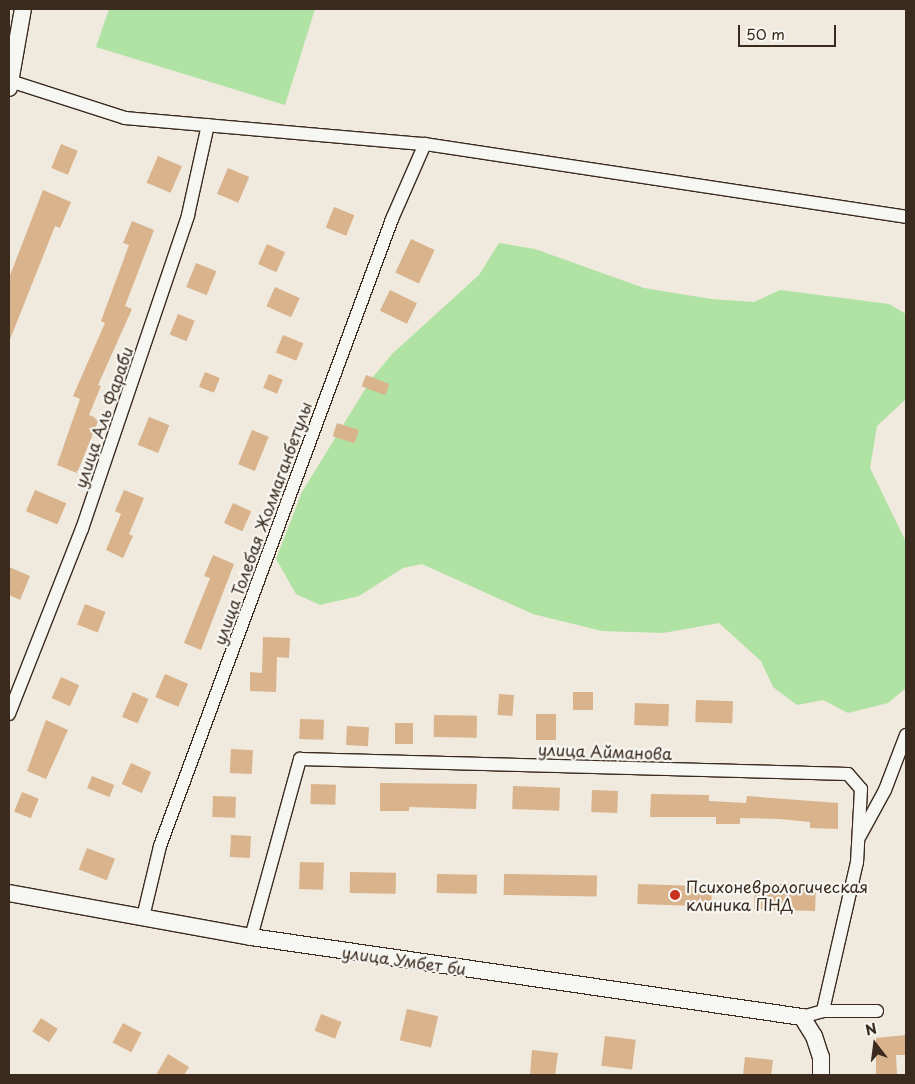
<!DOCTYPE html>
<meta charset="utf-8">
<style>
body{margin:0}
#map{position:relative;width:915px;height:1084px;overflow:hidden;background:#f0e9dd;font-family:"Playpen Sans",sans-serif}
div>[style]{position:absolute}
.green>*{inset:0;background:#afe2a3}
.building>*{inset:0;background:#d9b38b;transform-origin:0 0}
.roads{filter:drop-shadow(1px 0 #3b2a1e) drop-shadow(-1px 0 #3b2a1e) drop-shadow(0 1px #3b2a1e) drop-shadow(0 -1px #3b2a1e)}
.minor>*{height:12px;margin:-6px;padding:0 6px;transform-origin:6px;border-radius:6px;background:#f6f6f2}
.tertiary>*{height:16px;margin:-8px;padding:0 8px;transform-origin:8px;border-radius:8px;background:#f6f6f2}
.dots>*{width:14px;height:14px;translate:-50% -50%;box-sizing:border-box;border:2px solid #f6f6f2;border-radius:50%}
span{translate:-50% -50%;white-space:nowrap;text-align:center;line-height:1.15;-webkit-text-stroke:4.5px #f6f6f2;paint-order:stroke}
.street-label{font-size:16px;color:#3b2a1e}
.poi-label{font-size:16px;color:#3b2a1e}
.left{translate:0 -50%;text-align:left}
.frame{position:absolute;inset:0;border:10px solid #3b2a1e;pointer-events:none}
.north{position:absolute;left:850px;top:1019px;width:50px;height:50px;-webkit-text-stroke:4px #f6f6f2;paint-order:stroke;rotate:345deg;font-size:14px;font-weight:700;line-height:20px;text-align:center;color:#3b2a1e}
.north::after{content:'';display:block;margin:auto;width:18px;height:22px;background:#3b2a1e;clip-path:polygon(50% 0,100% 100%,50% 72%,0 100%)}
.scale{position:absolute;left:738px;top:25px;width:98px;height:22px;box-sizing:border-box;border:2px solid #3b2a1e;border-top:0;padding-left:6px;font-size:15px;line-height:18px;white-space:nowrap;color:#3b2a1e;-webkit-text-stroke:4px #f6f6f2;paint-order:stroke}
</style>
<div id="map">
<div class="green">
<i style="clip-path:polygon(109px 9px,315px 9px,285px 105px,96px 47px)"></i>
<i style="clip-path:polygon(499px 243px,535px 249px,644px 288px,711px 299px,754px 302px,780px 290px,889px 304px,906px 314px,906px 399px,877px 426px,870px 468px,906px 542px,906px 688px,888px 703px,848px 713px,823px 700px,797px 705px,773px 687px,761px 661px,719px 623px,663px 633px,602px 631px,533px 614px,422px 564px,403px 568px,359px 596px,320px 605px,296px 594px,276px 559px,302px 492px,372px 378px,393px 353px,479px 275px)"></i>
</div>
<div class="building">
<i style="left:61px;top:144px;width:18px;height:26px;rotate:22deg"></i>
<i style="left:158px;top:156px;width:26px;height:29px;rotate:23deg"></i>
<i style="left:228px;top:168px;width:23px;height:28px;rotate:23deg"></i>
<i style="clip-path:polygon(43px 190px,71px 202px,60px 228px,55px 226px,9px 342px,9px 278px)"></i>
<i style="left:334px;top:207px;width:22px;height:22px;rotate:22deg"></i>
<i style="clip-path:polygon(132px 221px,154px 230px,125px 306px,132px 309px,98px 385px,101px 386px,89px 415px,99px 419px,77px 473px,57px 465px,80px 399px,73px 396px,105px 323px,101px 321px,129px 245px,123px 243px)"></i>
<i style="left:411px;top:239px;width:26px;height:37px;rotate:25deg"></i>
<i style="left:267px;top:244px;width:20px;height:22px;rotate:24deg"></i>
<i style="left:196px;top:263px;width:22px;height:26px;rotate:22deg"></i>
<i style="left:275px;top:287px;width:27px;height:21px;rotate:24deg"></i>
<i style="left:390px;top:290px;width:30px;height:23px;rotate:26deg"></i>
<i style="left:178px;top:314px;width:18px;height:22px;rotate:22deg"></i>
<i style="left:283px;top:335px;width:22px;height:19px;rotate:22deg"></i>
<i style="left:205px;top:372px;width:16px;height:16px;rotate:22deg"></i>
<i style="left:269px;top:374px;width:15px;height:15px;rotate:23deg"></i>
<i style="left:366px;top:375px;width:25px;height:12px;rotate:21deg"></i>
<i style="left:149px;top:417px;width:22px;height:30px;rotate:22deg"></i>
<i style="left:337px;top:423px;width:23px;height:14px;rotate:18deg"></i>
<i style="left:252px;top:430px;width:18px;height:37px;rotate:22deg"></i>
<i style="left:35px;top:490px;width:34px;height:23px;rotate:23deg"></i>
<i style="clip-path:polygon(124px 490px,144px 498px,129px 534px,133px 536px,123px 558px,106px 550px,121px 514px,115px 511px)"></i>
<i style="left:233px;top:503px;width:20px;height:22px;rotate:24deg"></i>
<i style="clip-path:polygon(213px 555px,234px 564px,201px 650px,184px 643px,210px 578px,204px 576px)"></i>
<i style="clip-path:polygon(9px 567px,30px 576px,20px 600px,9px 595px)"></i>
<i style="left:85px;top:604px;width:22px;height:22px;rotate:21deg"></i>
<i style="clip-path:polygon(263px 637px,290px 638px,289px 658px,277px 657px,276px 692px,250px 691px,250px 672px,262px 673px)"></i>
<i style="left:165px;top:674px;width:25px;height:25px;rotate:23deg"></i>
<i style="left:61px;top:677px;width:20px;height:23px;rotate:24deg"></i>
<i style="left:133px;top:692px;width:17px;height:27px;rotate:24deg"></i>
<i style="left:573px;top:692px;width:20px;height:18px"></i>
<i style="left:499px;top:694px;width:15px;height:21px;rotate:4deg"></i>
<i style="left:696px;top:700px;width:37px;height:22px;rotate:2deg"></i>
<i style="left:635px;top:703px;width:34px;height:22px;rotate:2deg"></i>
<i style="left:536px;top:714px;width:20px;height:26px"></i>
<i style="left:434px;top:715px;width:43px;height:22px;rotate:1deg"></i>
<i style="left:300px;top:719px;width:24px;height:20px;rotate:2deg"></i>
<i style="clip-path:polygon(46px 720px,68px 730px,46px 779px,27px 771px)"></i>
<i style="left:395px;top:723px;width:18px;height:21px"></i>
<i style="left:347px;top:726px;width:22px;height:19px;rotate:3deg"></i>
<i style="left:231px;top:749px;width:22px;height:24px;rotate:3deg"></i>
<i style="left:131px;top:763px;width:22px;height:23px;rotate:24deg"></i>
<i style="left:92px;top:776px;width:24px;height:13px;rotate:22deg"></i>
<i style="clip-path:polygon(380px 783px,477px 784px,476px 809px,409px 807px,409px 811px,380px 811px)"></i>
<i style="left:311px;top:784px;width:25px;height:20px;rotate:2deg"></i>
<i style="left:513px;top:786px;width:47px;height:23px;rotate:2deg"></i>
<i style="left:592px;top:790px;width:26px;height:22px;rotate:2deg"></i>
<i style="left:22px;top:792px;width:18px;height:21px;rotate:22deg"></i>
<i style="clip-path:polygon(651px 794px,709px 795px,709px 801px,746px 803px,747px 796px,838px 803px,838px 829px,810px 828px,810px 822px,780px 819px,740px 818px,740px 824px,716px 824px,716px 817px,650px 817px)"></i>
<i style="left:213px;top:796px;width:23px;height:21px;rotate:2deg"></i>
<i style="left:231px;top:835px;width:20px;height:22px;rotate:3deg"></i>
<i style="left:87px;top:848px;width:30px;height:23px;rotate:21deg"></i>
<i style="left:300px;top:862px;width:24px;height:27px;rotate:2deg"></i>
<i style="left:350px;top:872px;width:46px;height:21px;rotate:1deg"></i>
<i style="left:437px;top:874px;width:40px;height:19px;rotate:1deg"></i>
<i style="left:504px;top:874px;width:93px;height:21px;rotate:1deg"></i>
<i style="left:755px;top:883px;width:61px;height:26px;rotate:2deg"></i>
<i style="left:638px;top:884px;width:74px;height:20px;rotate:2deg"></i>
<i style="left:407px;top:1009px;width:32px;height:32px;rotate:13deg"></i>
<i style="left:321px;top:1014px;width:22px;height:18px;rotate:21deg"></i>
<i style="left:41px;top:1018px;width:20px;height:16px;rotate:33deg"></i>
<i style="left:123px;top:1023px;width:21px;height:22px;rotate:28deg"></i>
<i style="clip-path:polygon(906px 1035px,906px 1055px,896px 1055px,897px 1075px,876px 1075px,876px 1038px)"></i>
<i style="left:605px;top:1036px;width:31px;height:30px;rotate:7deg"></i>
<i style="clip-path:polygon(532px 1050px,558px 1053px,555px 1075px,530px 1075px)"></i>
<i style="clip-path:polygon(168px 1054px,189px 1067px,184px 1075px,156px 1075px)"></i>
<i style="clip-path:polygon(745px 1057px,773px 1060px,771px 1075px,743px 1075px)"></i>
</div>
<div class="roads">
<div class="minor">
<i style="left:10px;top:81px;width:121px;rotate:17.8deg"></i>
<i style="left:125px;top:118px;width:301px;rotate:5deg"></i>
<i style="left:425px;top:144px;width:487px;rotate:8.6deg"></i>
<i style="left:9px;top:714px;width:199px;rotate:-68.5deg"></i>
<i style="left:82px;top:529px;width:331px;rotate:-71.3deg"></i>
<i style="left:188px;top:215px;width:92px;rotate:-77.5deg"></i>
<i style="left:860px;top:836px;width:52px;rotate:-61.5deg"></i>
<i style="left:885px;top:790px;width:59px;rotate:-69.1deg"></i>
<i style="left:143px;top:917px;width:73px;rotate:-76.5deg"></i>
<i style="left:160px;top:846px;width:669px;rotate:-69.69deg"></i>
<i style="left:392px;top:219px;width:82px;rotate:-66.3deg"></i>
<i style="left:251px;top:937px;width:185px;rotate:-74.6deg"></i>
<i style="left:300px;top:759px;width:548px;rotate:1.57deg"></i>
<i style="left:848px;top:774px;width:20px;rotate:49deg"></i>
<i style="left:861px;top:789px;width:73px;rotate:93.1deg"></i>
<i style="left:857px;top:862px;width:153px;rotate:102.9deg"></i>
<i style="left:802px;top:1017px;width:22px;rotate:-16deg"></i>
<i style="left:823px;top:1011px;width:54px"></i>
</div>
<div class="tertiary">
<i style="left:9px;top:88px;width:80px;rotate:-80deg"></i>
<i style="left:9px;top:893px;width:246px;rotate:10.3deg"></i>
<i style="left:251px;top:937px;width:557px;rotate:8.26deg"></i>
<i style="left:802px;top:1017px;width:22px;rotate:58deg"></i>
<i style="left:814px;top:1036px;width:22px;rotate:72deg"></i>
<i style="left:821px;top:1057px;width:18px;rotate:90deg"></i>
</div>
</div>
<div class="dots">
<i style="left:675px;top:895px;background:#c8321e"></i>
</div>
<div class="street-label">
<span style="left:103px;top:417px;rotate:-71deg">улица Аль Фараби</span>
<span style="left:262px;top:523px;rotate:-70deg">улица Толебая Жолмаганбетулы</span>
<span style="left:605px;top:751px;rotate:2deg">улица Айманова</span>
<span style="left:404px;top:960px;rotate:8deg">улица Умбет би</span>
</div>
<div class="poi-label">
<span class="left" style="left:686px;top:895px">Психоневрологическая<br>клиника ПНД</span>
</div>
<div class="frame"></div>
<div class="north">N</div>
<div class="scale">50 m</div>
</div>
